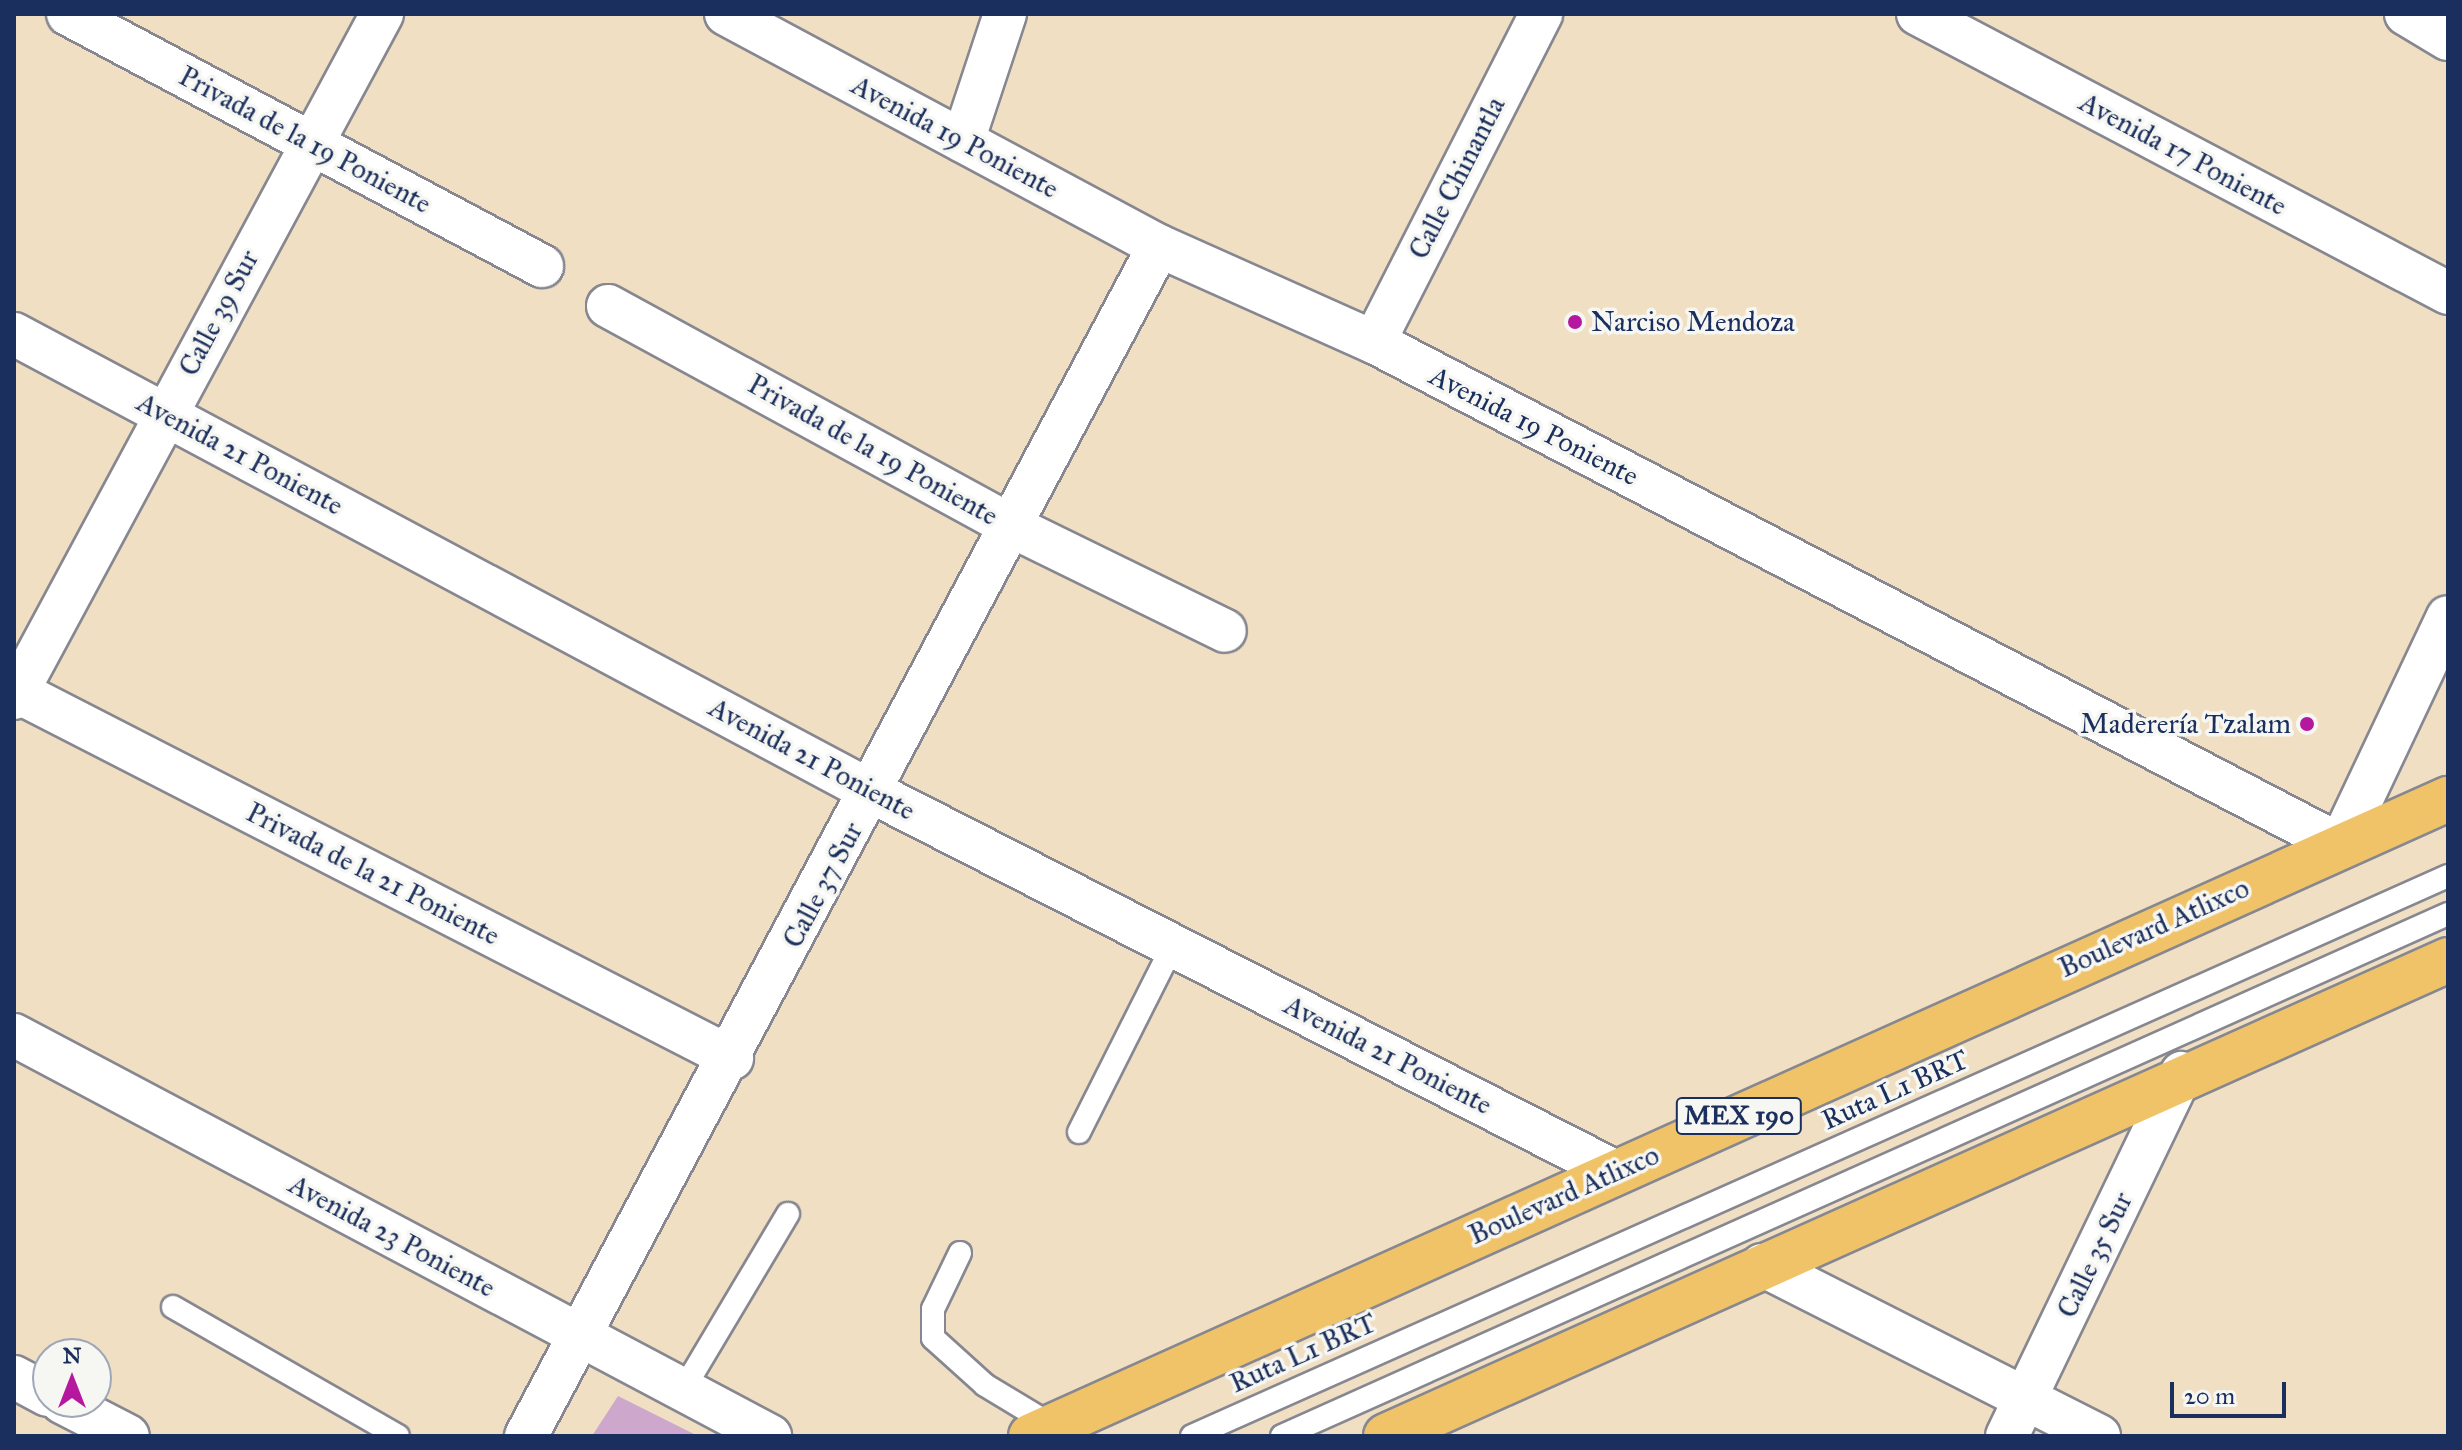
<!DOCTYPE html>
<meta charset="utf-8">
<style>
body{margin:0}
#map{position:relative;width:2462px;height:1450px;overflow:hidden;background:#f0dfc2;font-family:"IM FELL Great Primer",serif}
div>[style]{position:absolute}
.building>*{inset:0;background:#cea8cc}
.roads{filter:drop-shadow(2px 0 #868790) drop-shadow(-2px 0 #868790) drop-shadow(0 2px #868790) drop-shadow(0 -2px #868790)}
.lane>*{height:22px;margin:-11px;padding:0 11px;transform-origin:11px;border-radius:11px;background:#fff}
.street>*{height:42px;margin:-21px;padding:0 21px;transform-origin:21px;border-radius:21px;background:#fff}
.primary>*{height:44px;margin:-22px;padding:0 22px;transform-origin:22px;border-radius:22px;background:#f1c369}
.dots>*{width:22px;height:22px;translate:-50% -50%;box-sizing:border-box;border:4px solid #f6f6f2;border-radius:50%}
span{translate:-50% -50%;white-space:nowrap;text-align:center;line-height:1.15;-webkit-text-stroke:7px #f6f6f2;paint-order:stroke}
.shield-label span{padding:2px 6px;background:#f6f6f2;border:2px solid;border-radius:6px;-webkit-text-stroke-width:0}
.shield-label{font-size:26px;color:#1b2f5e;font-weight:700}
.street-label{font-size:28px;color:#1b2f5e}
.poi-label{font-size:28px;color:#1b2f5e}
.left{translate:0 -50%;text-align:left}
.right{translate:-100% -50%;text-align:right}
.frame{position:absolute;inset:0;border:16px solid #1b2f5e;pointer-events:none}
.north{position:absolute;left:32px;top:1338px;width:80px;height:80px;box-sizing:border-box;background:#f6f6f2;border:2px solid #9ea6b7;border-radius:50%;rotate:0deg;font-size:22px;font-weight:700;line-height:32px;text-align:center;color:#1b2f5e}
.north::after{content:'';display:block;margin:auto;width:28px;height:36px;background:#b5179e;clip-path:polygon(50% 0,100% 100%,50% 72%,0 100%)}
.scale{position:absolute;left:2170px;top:1382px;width:116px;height:36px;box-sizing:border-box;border:4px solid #1b2f5e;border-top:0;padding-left:10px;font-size:24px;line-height:28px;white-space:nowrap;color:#1b2f5e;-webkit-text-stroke:6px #f6f6f2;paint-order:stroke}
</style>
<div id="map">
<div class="building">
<i style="clip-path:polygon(618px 1396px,698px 1436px,592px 1436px)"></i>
</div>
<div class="roads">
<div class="lane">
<i style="left:1079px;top:1132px;width:209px;rotate:-63.3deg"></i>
<i style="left:960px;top:1253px;width:62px;rotate:115.7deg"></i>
<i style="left:933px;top:1309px;width:29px;rotate:90deg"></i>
<i style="left:933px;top:1338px;width:70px;rotate:42.1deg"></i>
<i style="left:985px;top:1385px;width:79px;rotate:31.1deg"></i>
<i style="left:173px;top:1307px;width:259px;rotate:29.8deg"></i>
<i style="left:683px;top:1390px;width:205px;rotate:-59.2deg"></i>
<i style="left:1192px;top:1436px;width:1375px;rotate:-24.03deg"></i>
<i style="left:1282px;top:1436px;width:1278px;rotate:-24.12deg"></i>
</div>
<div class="street">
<i style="left:68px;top:14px;width:537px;rotate:28deg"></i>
<i style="left:726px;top:14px;width:491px;rotate:28.2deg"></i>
<i style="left:1159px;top:246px;width:235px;rotate:24.1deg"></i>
<i style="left:1374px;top:342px;width:1089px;rotate:27.51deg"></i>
<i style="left:2340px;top:845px;width:252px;rotate:-64.7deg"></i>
<i style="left:1918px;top:14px;width:599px;rotate:27.76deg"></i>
<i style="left:2406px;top:14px;width:49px;rotate:30.8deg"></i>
<i style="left:963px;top:141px;width:134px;rotate:-71.7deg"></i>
<i style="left:608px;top:306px;width:459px;rotate:28.6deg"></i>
<i style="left:1011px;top:526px;width:238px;rotate:26.1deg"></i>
<i style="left:14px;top:334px;width:973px;rotate:28.09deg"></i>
<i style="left:872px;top:792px;width:835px;rotate:27.06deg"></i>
<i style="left:1374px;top:342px;width:368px;rotate:-63deg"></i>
<i style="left:14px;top:690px;width:807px;rotate:27.14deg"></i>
<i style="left:14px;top:698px;width:777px;rotate:-61.72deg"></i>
<i style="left:14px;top:1035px;width:856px;rotate:27.94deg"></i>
<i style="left:1762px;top:1265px;width:378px;rotate:26.9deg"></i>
<i style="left:14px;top:1377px;width:38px;rotate:28deg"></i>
<i style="left:62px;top:1402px;width:74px;rotate:27.3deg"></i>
<i style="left:526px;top:1436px;width:1348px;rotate:-61.99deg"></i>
<i style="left:2007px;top:1436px;width:403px;rotate:-64.3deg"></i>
</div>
<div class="primary">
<i style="left:1031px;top:1436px;width:1554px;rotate:-24.21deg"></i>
<i style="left:1386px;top:1436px;width:1164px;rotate:-24.14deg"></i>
</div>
</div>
<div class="dots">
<i style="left:1575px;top:322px;background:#b5179e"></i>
<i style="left:2307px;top:724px;background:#b5179e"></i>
</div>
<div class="shield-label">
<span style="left:1739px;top:1116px">MEX 190</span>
</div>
<div class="street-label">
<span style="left:955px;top:137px;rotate:28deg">Avenida 19 Poniente</span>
<span style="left:305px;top:140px;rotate:28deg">Privada de la 19 Poniente</span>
<span style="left:2183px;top:154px;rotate:28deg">Avenida 17 Poniente</span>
<span style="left:1457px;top:178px;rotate:-63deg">Calle Chinantla</span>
<span style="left:219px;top:313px;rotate:-62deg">Calle 39 Sur</span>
<span style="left:1534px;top:426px;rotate:27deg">Avenida 19 Poniente</span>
<span style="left:873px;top:450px;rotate:29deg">Privada de la 19 Poniente</span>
<span style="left:240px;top:454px;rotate:28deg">Avenida 21 Poniente</span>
<span style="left:812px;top:759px;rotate:28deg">Avenida 21 Poniente</span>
<span style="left:373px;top:874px;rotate:27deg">Privada de la 21 Poniente</span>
<span style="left:823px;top:885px;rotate:-62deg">Calle 37 Sur</span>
<span style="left:2154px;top:928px;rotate:-24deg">Boulevard Atlixco</span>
<span style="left:1388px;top:1055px;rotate:27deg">Avenida 21 Poniente</span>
<span style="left:1895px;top:1090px;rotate:-24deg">Ruta L1 BRT</span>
<span style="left:1564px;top:1195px;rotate:-24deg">Boulevard Atlixco</span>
<span style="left:392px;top:1236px;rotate:28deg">Avenida 23 Poniente</span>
<span style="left:2095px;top:1255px;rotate:-64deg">Calle 35 Sur</span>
<span style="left:1303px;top:1353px;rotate:-24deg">Ruta L1 BRT</span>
</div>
<div class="poi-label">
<span class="left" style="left:1591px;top:322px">Narciso Mendoza</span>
<span class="right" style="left:2291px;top:724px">Maderería Tzalam</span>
</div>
<div class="frame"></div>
<div class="north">N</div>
<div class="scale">20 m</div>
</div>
